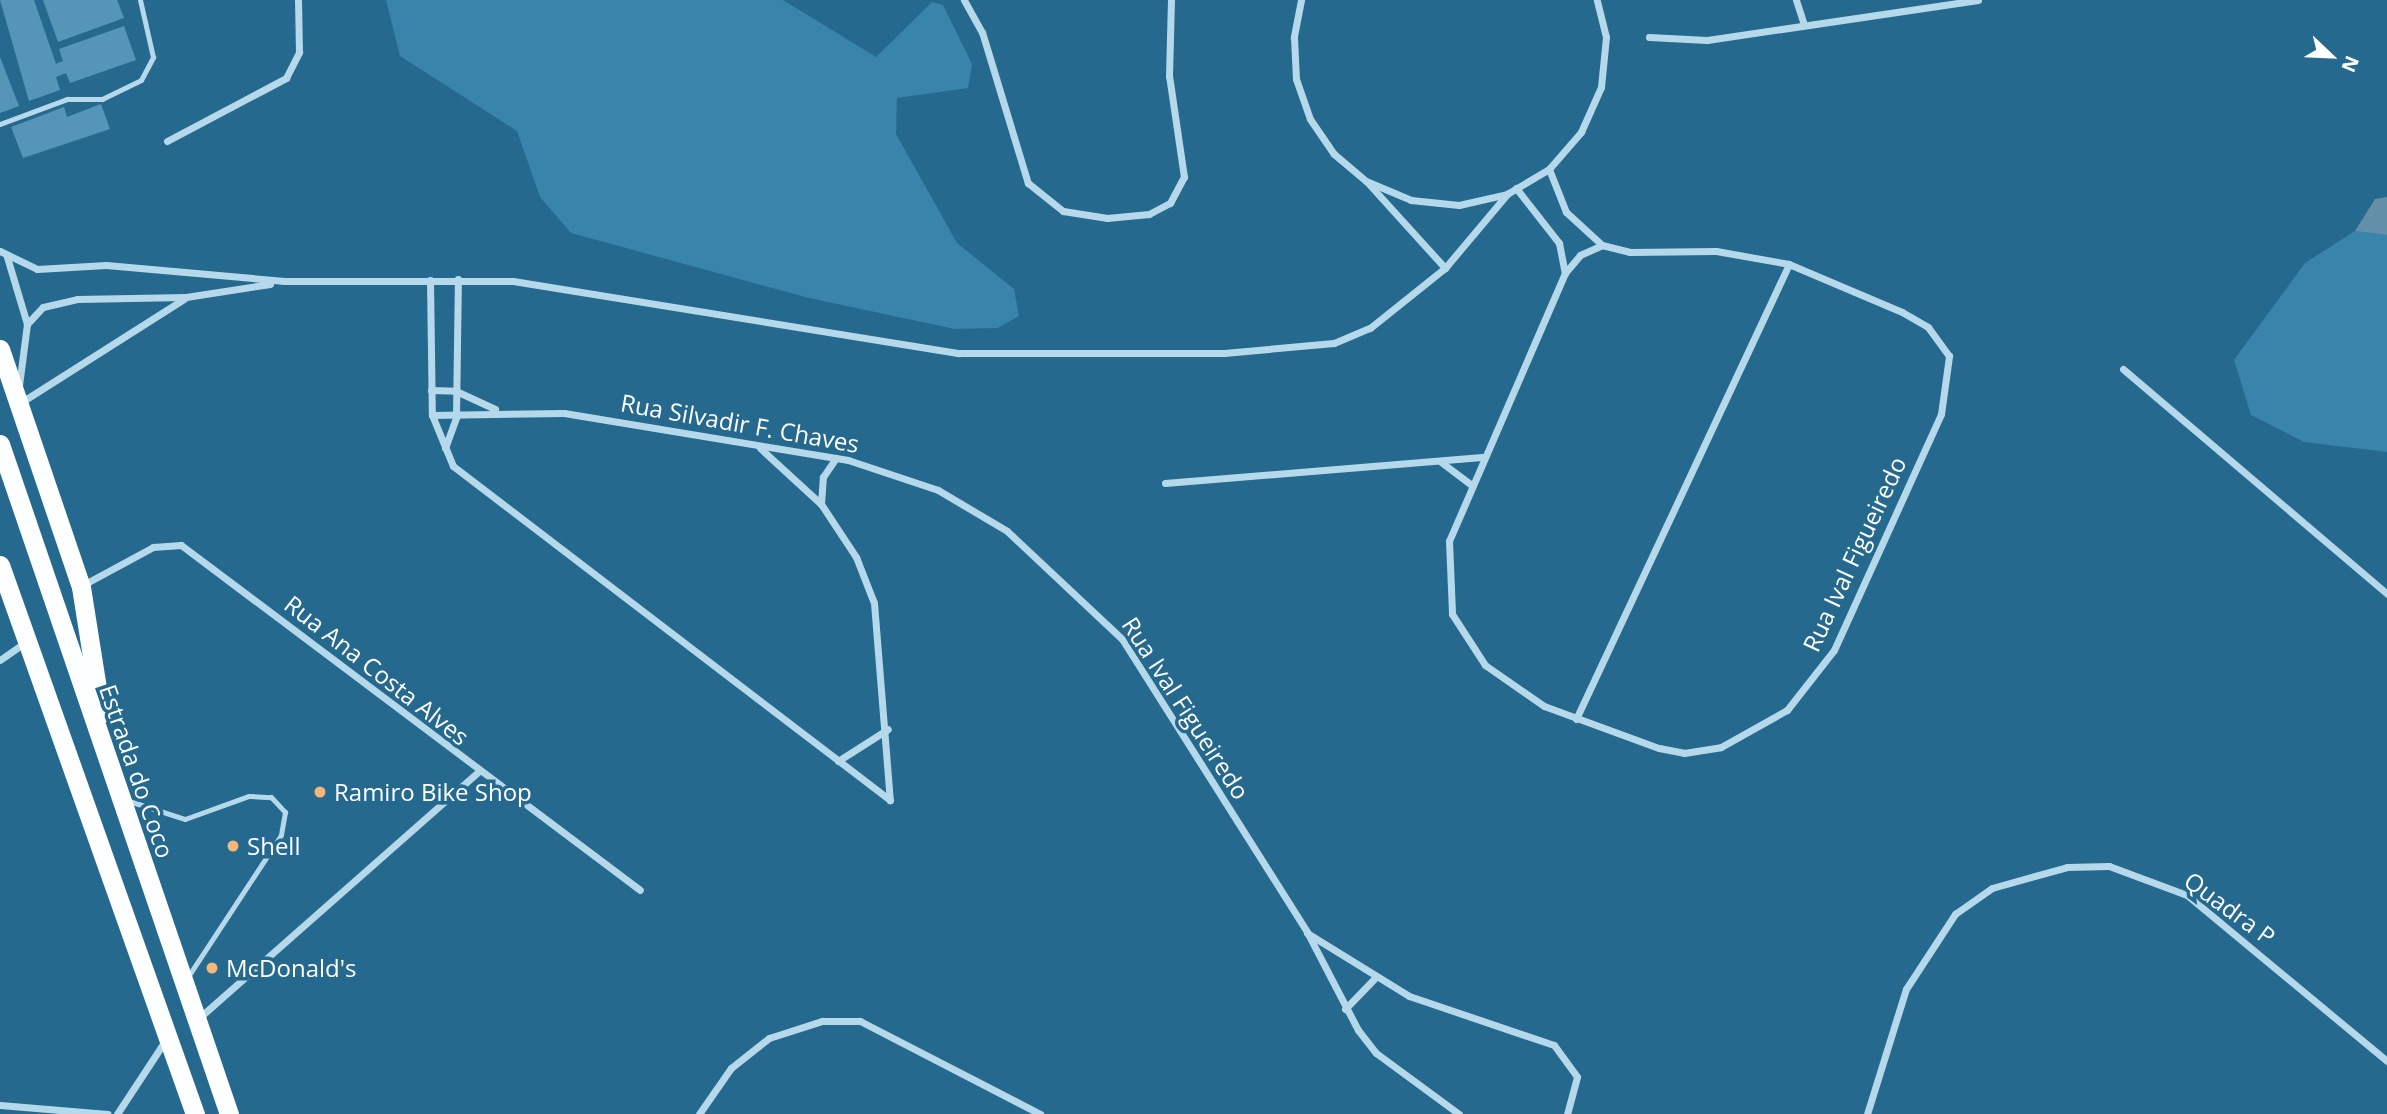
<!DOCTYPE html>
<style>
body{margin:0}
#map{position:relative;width:2387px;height:1114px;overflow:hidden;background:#25698e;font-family:"Open Sans",sans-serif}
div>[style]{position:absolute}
.green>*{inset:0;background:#3984ab}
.water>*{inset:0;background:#6390a8}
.building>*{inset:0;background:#5596b8}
.service>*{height:5px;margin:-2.5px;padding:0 2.5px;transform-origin:2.5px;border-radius:2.5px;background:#b5d9eb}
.minor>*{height:7px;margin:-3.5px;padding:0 3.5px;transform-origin:3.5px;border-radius:3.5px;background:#b5d9eb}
.trunk>*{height:19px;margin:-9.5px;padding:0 9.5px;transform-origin:9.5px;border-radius:9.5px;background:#fcfeff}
.dots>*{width:19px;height:19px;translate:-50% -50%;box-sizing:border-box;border:4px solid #25698e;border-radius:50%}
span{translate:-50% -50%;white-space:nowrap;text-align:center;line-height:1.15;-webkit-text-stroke:7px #25698e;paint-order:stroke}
.street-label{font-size:24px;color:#fff}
.poi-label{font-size:24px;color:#fff}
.left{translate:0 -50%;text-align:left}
.north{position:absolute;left:2296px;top:21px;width:70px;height:70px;-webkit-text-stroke:5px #25698e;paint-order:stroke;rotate:113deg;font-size:19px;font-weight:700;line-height:28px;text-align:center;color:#fff}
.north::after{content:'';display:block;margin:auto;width:24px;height:32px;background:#fff;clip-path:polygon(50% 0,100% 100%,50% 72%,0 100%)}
</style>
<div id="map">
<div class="green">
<i style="clip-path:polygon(386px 0,783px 0,876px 57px,932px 2px,943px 5px,972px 64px,968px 88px,897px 98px,896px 134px,957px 243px,1014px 289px,1019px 316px,998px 328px,955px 329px,809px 298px,571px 233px,540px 197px,517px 131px,400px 56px)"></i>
<i style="clip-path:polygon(2355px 231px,2387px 235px,2387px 452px,2304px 442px,2251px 415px,2234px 360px,2305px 263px)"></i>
</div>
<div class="water">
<i style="clip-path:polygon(2387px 197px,2387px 235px,2355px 231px,2375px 199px)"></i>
</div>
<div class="building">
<i style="clip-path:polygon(0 0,34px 0,56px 64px,63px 61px,59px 49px,124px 26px,136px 60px,70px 83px,66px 73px,56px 77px,60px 90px,29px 101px)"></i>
<i style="clip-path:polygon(43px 0,117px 0,124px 18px,58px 42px)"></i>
<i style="clip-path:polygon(0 57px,19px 106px,0 113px)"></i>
<i style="clip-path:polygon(101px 104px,110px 129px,23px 158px,11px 127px,64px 107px,67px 117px)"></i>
</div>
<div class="service">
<i style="left:0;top:124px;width:72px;rotate:-20.5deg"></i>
<i style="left:67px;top:99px;width:35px"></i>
<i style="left:102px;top:99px;width:43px;rotate:-26deg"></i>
<i style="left:141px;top:80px;width:26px;rotate:-62deg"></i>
<i style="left:153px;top:57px;width:58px;rotate:-102.8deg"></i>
<i style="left:129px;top:801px;width:59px;rotate:17.8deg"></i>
<i style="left:185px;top:819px;width:68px;rotate:-19.8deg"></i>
<i style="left:249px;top:796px;width:22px;rotate:3deg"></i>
<i style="left:271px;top:797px;width:21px;rotate:47deg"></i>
<i style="left:285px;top:812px;width:23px;rotate:100deg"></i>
<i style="left:281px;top:835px;width:171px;rotate:123.3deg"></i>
</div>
<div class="minor">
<i style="left:964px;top:0;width:37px;rotate:61deg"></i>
<i style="left:982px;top:32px;width:158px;rotate:73.1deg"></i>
<i style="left:1028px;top:183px;width:45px;rotate:38.7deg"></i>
<i style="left:1063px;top:211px;width:45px;rotate:9deg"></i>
<i style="left:1107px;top:218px;width:42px;rotate:-5.4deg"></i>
<i style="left:1149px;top:214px;width:24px;rotate:-28deg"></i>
<i style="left:1170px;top:203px;width:30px;rotate:-62deg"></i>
<i style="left:1184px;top:177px;width:102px;rotate:-98.4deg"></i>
<i style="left:1169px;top:76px;width:76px;rotate:-88.5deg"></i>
<i style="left:1301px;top:0;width:38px;rotate:101deg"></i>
<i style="left:1294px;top:37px;width:42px;rotate:87.3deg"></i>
<i style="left:1296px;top:79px;width:42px;rotate:70.7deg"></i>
<i style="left:1310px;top:119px;width:42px;rotate:55.6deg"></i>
<i style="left:1334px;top:154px;width:42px;rotate:40.2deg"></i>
<i style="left:1366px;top:181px;width:49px;rotate:22.9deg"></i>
<i style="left:1411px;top:200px;width:48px;rotate:5.9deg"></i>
<i style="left:1459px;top:205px;width:49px;rotate:-12.9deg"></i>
<i style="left:1507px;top:194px;width:49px;rotate:-30.8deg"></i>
<i style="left:1549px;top:169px;width:49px;rotate:-49.1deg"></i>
<i style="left:1581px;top:132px;width:49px;rotate:-66deg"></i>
<i style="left:1601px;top:87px;width:50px;rotate:-84.3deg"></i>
<i style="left:1606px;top:37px;width:38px;rotate:-104deg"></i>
<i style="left:1796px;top:0;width:26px;rotate:72deg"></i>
<i style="left:1649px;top:37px;width:58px;rotate:3deg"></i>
<i style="left:1707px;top:40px;width:274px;rotate:-8.4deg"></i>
<i style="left:167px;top:141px;width:135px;rotate:-27.9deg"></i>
<i style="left:286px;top:78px;width:29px;rotate:-63deg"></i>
<i style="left:299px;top:52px;width:52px;rotate:-91.1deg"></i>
<i style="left:1368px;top:183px;width:115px;rotate:47.8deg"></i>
<i style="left:1516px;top:188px;width:70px;rotate:52deg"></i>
<i style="left:1559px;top:243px;width:31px;rotate:79deg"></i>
<i style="left:1565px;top:273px;width:292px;rotate:113.4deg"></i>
<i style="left:1449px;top:541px;width:73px;rotate:87.6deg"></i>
<i style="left:1452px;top:614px;width:61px;rotate:57.1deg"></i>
<i style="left:1485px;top:665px;width:72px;rotate:34.8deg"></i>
<i style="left:1544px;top:706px;width:122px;rotate:20.1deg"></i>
<i style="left:1659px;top:748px;width:25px;rotate:11deg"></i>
<i style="left:1684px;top:753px;width:37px;rotate:-9deg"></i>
<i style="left:1721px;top:747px;width:76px;rotate:-29.3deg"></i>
<i style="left:1787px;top:710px;width:76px;rotate:-51.9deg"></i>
<i style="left:1834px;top:650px;width:259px;rotate:-65.6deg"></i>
<i style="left:1941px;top:414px;width:59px;rotate:-82.1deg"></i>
<i style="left:1949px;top:356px;width:36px;rotate:-126deg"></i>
<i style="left:1928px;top:327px;width:30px;rotate:-150deg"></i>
<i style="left:1902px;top:312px;width:123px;rotate:-157deg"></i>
<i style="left:1789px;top:264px;width:74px;rotate:-169.9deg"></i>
<i style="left:1716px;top:251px;width:86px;rotate:179.3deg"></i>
<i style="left:1630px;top:252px;width:29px;rotate:-166deg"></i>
<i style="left:1602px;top:245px;width:49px;rotate:-137.5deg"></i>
<i style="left:1566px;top:212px;width:46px;rotate:-111.6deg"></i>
<i style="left:0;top:251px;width:41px;rotate:25.9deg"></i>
<i style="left:37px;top:269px;width:69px;rotate:-3.3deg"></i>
<i style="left:106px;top:265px;width:179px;rotate:5.1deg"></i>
<i style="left:284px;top:281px;width:229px"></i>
<i style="left:513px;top:281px;width:452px;rotate:9.2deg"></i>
<i style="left:959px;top:353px;width:265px"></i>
<i style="left:1224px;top:353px;width:110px;rotate:-5.2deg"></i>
<i style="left:1334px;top:343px;width:39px;rotate:-23deg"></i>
<i style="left:1370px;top:328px;width:96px;rotate:-38.7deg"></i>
<i style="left:1445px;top:268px;width:97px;rotate:-50deg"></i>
<i style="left:7px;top:257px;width:70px;rotate:73.4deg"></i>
<i style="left:27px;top:324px;width:63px;rotate:97.4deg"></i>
<i style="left:1565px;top:273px;width:23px;rotate:-50deg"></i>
<i style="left:1580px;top:255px;width:24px;rotate:-24deg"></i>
<i style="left:430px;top:280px;width:135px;rotate:89.2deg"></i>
<i style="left:432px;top:415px;width:55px;rotate:67.6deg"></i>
<i style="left:453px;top:466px;width:550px;rotate:37.39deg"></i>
<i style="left:27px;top:324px;width:23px;rotate:-47deg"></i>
<i style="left:43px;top:307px;width:35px;rotate:-13deg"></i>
<i style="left:77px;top:299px;width:109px;rotate:-1.1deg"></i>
<i style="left:186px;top:297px;width:85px;rotate:-8.8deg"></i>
<i style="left:2123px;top:369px;width:347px;rotate:40.4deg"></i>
<i style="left:431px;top:390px;width:25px;rotate:2deg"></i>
<i style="left:456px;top:391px;width:43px;rotate:24.8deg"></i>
<i style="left:20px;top:403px;width:194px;rotate:-32.4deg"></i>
<i style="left:432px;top:415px;width:132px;rotate:-0.9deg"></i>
<i style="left:564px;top:413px;width:288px;rotate:9.4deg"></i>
<i style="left:848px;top:460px;width:95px;rotate:18.4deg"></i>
<i style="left:938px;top:490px;width:80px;rotate:30.7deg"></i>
<i style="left:1007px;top:531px;width:158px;rotate:43.2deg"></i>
<i style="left:1122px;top:639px;width:347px;rotate:57.7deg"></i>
<i style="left:1307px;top:932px;width:110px;rotate:62.5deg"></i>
<i style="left:1358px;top:1030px;width:29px;rotate:52deg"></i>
<i style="left:1376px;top:1053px;width:103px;rotate:36.3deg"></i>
<i style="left:445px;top:448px;width:33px;rotate:-70deg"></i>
<i style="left:456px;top:417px;width:138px;rotate:-89.2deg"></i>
<i style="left:760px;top:448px;width:83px;rotate:42.6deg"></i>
<i style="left:821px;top:504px;width:64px;rotate:56.6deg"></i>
<i style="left:856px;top:557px;width:49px;rotate:68.6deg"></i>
<i style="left:874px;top:603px;width:198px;rotate:85.4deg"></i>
<i style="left:1441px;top:462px;width:38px;rotate:37deg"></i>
<i style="left:1165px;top:483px;width:318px;rotate:-4.7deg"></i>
<i style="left:821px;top:504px;width:27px;rotate:-86deg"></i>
<i style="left:823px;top:477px;width:23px;rotate:-56deg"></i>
<i style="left:81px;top:586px;width:82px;rotate:-28.4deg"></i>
<i style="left:153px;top:547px;width:28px;rotate:-4deg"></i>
<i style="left:181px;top:545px;width:574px;rotate:36.93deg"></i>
<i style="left:0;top:660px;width:32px;rotate:-35deg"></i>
<i style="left:1576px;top:719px;width:502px;rotate:-64.91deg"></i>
<i style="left:838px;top:761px;width:59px;rotate:-32.6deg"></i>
<i style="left:1307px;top:933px;width:120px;rotate:31.7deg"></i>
<i style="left:1409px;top:996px;width:153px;rotate:18.7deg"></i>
<i style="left:1554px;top:1045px;width:39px;rotate:54deg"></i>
<i style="left:1577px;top:1077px;width:38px;rotate:105deg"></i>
<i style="left:1345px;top:1009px;width:42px;rotate:-46deg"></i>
<i style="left:199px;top:1018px;width:371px;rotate:-41.4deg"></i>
<i style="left:0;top:1105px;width:108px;rotate:4.8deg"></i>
<i style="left:117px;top:1114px;width:87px;rotate:-56.7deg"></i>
<i style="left:699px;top:1114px;width:56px;rotate:-55.2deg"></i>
<i style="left:731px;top:1068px;width:48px;rotate:-38.3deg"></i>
<i style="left:769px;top:1038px;width:56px;rotate:-17.8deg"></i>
<i style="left:822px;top:1021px;width:38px"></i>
<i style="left:860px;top:1021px;width:203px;rotate:27.3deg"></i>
<i style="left:1867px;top:1114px;width:131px;rotate:-72.7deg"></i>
<i style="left:1906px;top:989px;width:90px;rotate:-56.8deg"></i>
<i style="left:1955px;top:914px;width:45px;rotate:-35.1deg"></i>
<i style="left:1992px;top:888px;width:78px;rotate:-15.6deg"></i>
<i style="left:2067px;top:867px;width:42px;rotate:-1.4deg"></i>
<i style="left:2109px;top:866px;width:83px;rotate:20.4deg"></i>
<i style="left:2187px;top:895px;width:260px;rotate:39.7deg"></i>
</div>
<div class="trunk">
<i style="left:0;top:349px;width:251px;rotate:71.2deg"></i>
<i style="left:81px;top:587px;width:128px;rotate:81deg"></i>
<i style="left:0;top:444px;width:708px;rotate:71.13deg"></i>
<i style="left:0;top:565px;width:583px;rotate:70.45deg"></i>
</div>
<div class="dots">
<i style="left:320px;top:792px;background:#f5b779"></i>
<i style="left:233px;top:846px;background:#f5b779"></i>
<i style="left:212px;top:968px;background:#f5b779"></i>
</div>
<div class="street-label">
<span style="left:740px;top:423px;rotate:10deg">Rua Silvadir F. Chaves</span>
<span style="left:1854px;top:554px;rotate:-65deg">Rua Ival Figueiredo</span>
<span style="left:377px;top:670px;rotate:38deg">Rua Ana Costa Alves</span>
<span style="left:1186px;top:708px;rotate:57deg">Rua Ival Figueiredo</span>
<span style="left:137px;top:771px;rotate:71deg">Estrada do Coco</span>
<span style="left:2230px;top:908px;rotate:36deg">Quadra P</span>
</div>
<div class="poi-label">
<span class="left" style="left:334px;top:792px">Ramiro Bike Shop</span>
<span class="left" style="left:247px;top:846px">Shell</span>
<span class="left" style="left:226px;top:968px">McDonald's</span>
</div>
<div class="north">N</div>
</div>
